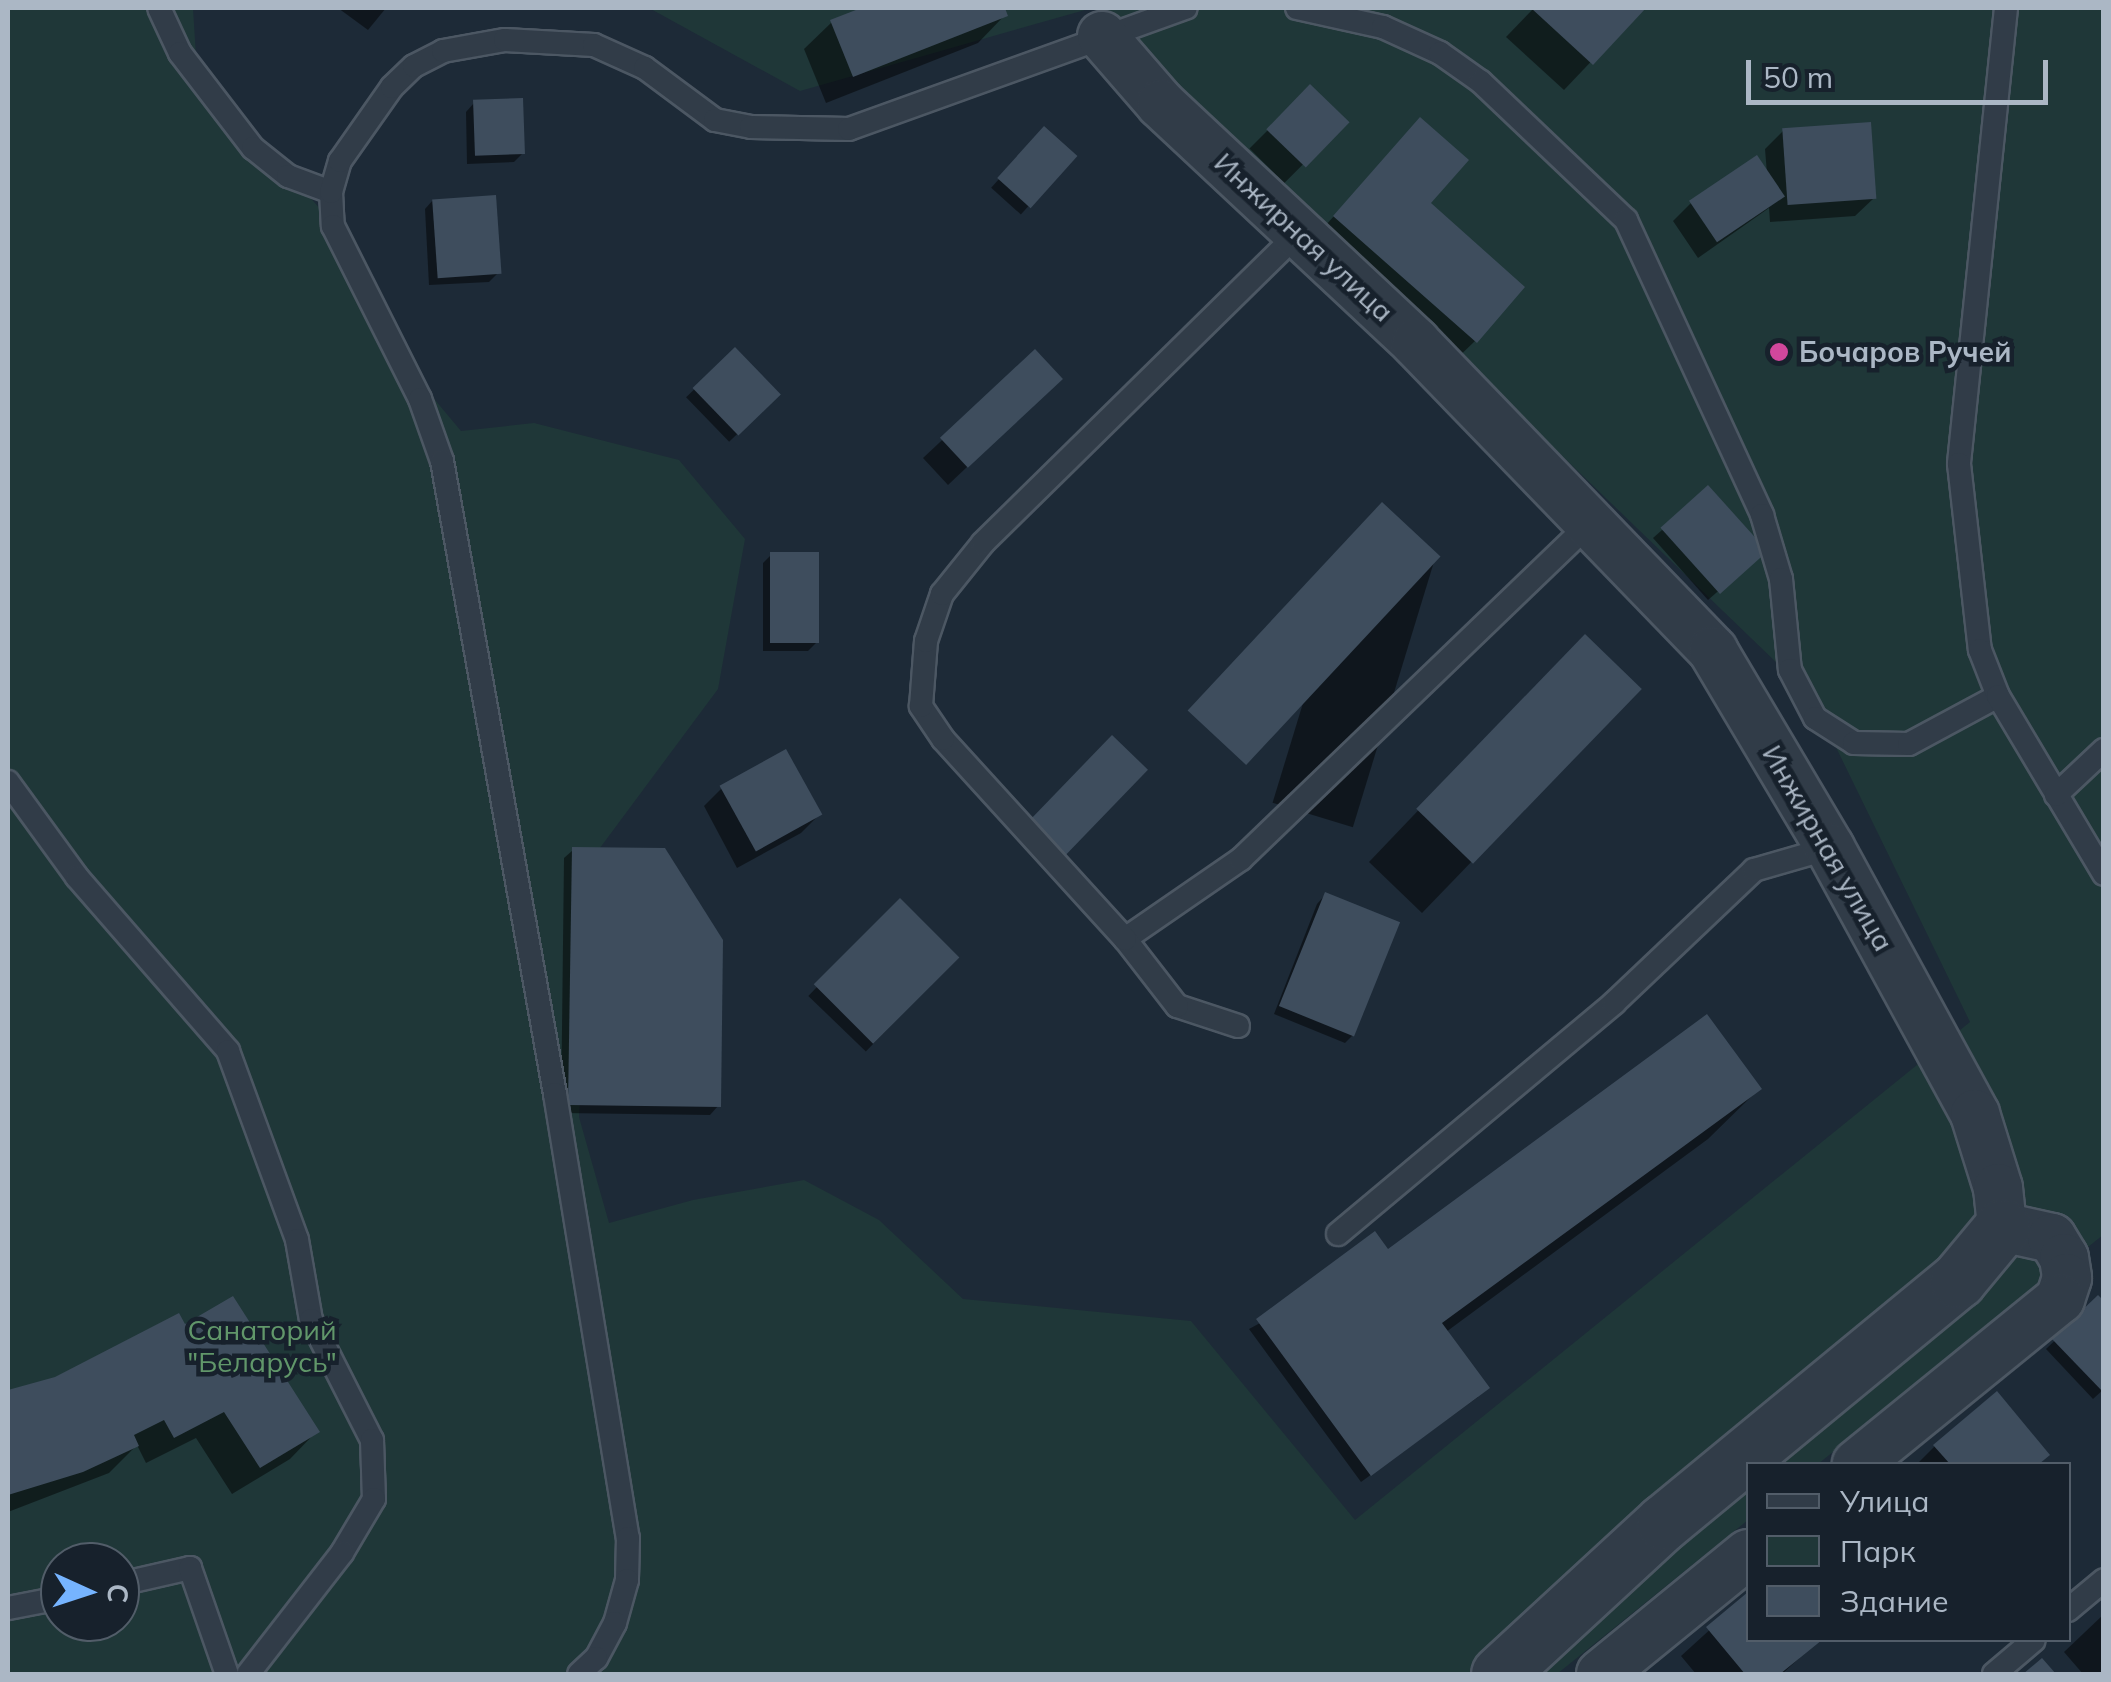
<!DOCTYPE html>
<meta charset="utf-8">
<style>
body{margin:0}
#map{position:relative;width:2111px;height:1682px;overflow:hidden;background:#1d2a37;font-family:Mulish,sans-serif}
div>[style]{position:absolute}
.green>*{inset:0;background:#1f3738}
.shadow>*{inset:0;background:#0007;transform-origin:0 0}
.building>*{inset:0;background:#3e4d5d;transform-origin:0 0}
.roads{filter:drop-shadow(2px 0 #4c5763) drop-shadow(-2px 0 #4c5763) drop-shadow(0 2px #4c5763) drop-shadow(0 -2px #4c5763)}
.service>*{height:22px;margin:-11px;padding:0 11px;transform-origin:11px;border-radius:11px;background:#313c48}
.minor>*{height:48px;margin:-24px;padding:0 24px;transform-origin:24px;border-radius:24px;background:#313c48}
.tertiary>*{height:55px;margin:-27.5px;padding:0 27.5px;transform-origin:27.5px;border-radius:27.5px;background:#313c48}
.dots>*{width:28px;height:28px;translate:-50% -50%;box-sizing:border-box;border:5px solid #17212c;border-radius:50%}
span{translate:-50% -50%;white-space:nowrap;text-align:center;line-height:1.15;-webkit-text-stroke:9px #17212c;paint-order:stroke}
.street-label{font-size:28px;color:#abb7c5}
.poi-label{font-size:28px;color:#abb7c5;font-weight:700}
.left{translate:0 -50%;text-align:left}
.park-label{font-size:28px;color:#61976a}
.frame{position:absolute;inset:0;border:10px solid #abb7c5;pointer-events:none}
.legend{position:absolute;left:1746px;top:1462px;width:325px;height:180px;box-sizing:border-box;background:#17212c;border:2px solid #525d69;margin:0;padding:12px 18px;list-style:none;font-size:30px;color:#abb7c5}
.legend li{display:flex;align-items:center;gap:20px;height:50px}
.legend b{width:50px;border:2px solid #525d69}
.north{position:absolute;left:40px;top:1542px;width:100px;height:100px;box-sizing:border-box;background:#17212c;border:2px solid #525d69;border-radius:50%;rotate:93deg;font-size:28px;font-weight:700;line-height:40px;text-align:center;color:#abb7c5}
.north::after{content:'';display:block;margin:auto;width:35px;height:45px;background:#76b4ff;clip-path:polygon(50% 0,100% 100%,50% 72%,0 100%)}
.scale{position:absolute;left:1746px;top:60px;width:302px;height:45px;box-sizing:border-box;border:5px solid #abb7c5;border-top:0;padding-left:12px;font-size:30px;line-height:35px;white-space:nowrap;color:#abb7c5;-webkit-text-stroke:8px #17212c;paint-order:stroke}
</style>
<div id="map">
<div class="green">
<i style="clip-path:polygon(evenodd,8px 8px,193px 8px,197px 72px,341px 232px,390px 346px,461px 431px,534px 423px,679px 460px,745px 539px,718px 689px,594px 856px,579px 1117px,609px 1223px,693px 1200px,804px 1180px,879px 1220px,963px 1299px,1191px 1321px,1355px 1520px,1970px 1022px,1811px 696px,1098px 8px,2103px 8px,2103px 1235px,1818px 1464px,1748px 1464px,1748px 1520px,1557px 1674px,8px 1674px,8px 8px,60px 1562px,120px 1562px,120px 1622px,60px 1622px,60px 1562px)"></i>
<i style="clip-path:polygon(649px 8px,1092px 8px,800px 91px)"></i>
</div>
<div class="shadow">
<i style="clip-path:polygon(338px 8px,386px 8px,368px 30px)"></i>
<i style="clip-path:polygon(868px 8px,1002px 8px,1005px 15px,978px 43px,826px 103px,804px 49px,832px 22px)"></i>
<i style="clip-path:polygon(1534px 8px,1642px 8px,1564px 90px,1506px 37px)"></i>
<i style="left:1311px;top:87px;width:49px;height:87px;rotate:45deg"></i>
<i style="clip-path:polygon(474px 103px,523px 153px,514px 162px,467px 164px,466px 112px)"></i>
<i style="clip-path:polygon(1420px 120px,1428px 204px,1475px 341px,1447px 368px,1308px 245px)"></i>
<i style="left:1044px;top:129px;width:40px;height:79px;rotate:42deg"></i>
<i style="clip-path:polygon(1783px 131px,1874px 198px,1855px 216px,1770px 222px,1769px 208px,1698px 258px,1673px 221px,1691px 203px,1767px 174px,1765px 149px)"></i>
<i style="clip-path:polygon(433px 200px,498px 273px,489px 282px,429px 285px,425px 209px)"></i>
<i style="left:735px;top:350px;width:62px;height:68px;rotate:46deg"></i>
<i style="clip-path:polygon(1035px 353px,1041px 397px,948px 485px,923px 458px)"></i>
<i style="clip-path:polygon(1662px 530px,1755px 559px,1708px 600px,1653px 538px)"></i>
<i style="left:1355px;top:533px;width:84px;height:282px;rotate:17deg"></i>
<i style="clip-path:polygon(771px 555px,816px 643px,808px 651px,763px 651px,763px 563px)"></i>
<i style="clip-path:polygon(1535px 688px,1638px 689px,1422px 913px,1369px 862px)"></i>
<i style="clip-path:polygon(722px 788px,819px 815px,801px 833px,737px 868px,704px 806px)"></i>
<i style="clip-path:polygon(573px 850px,718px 1106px,710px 1115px,561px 1113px,564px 858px)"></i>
<i style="clip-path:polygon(1325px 895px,1354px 1034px,1345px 1043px,1274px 1014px,1317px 904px)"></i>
<i style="left:900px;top:901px;width:80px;height:132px;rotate:44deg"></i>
<i style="clip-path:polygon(1759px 1089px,1708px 1139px,1446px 1332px,1478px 1397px,1361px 1482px,1249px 1329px,1388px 1253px)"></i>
<i style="clip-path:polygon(2098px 1299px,2104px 1389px,2093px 1399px,2046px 1349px)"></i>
<i style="clip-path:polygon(184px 1328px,317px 1431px,290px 1459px,232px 1494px,196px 1438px,146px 1463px,137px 1445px,109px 1473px,8px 1512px,8px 1393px,56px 1379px)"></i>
<i style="clip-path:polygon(1935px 1446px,2047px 1455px,2037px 1464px,1917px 1464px)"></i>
<i style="clip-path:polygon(1748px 1595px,1748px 1640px,1819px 1640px,1782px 1674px,1696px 1674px,1681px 1656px)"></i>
<i style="clip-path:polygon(2104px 1614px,2104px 1674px,2083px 1674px,2064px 1652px)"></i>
</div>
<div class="building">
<i style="clip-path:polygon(861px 8px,1005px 8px,1008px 16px,853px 77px,830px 20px)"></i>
<i style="clip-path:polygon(1531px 8px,1646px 8px,1593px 65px)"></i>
<i style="left:1310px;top:84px;width:55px;height:63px;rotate:44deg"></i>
<i style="left:523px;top:98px;width:56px;height:50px;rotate:88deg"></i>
<i style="clip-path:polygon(1420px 117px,1469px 160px,1431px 203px,1525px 287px,1477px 343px,1333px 216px)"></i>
<i style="left:1871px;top:122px;width:77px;height:89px;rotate:86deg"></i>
<i style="left:1044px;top:126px;width:45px;height:70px;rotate:42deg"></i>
<i style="left:1757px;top:155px;width:50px;height:82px;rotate:56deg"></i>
<i style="left:496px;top:195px;width:79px;height:64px;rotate:86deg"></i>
<i style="left:735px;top:347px;width:66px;height:59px;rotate:46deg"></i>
<i style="left:1035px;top:349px;width:41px;height:130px;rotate:47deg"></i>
<i style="left:1708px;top:485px;width:89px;height:64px;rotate:48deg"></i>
<i style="left:1382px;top:502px;width:80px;height:285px;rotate:43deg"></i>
<i style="left:770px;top:552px;width:49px;height:91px"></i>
<i style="left:1585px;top:634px;width:79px;height:243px;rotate:44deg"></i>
<i style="left:1112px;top:735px;width:50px;height:125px;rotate:44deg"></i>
<i style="left:786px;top:749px;width:75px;height:76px;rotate:61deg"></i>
<i style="clip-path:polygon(572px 847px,665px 848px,723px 940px,721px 1107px,568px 1105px)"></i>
<i style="left:1325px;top:892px;width:81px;height:123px;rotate:22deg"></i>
<i style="left:900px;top:898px;width:84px;height:122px;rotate:45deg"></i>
<i style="clip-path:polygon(1707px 1014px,1762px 1089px,1442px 1323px,1490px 1388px,1371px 1476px,1256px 1319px,1375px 1231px,1388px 1249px)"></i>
<i style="clip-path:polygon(2098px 1295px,2104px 1301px,2104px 1393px,2052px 1339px)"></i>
<i style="clip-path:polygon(233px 1296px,320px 1432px,260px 1468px,224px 1412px,174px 1438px,164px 1420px,134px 1435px,139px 1446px,83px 1472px,8px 1495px,8px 1390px,55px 1377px,179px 1313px,185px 1324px)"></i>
<i style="clip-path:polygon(1997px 1391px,2050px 1455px,2039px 1464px,1950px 1464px,1933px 1445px)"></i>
<i style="clip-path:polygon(1748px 1592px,1748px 1640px,1822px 1640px,1780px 1674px,1745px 1674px,1706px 1627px)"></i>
<i style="clip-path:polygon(2042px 1658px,2056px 1674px,2023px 1674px)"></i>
</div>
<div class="roads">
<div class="service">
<i style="left:159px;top:8px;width:50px;rotate:65deg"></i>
<i style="left:180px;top:53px;width:120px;rotate:52.5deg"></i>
<i style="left:253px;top:148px;width:45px;rotate:38.7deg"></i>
<i style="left:288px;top:176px;width:46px;rotate:20.4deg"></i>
<i style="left:331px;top:192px;width:34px;rotate:87deg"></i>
<i style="left:333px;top:226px;width:194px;rotate:63.3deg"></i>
<i style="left:420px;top:399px;width:66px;rotate:70.5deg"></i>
<i style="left:442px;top:461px;width:643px;rotate:79.88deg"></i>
<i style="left:555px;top:1094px;width:450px;rotate:80.7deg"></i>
<i style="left:628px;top:1538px;width:42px;rotate:91.4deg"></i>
<i style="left:627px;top:1580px;width:45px;rotate:105.6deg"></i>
<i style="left:615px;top:1623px;width:40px;rotate:118deg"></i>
<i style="left:596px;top:1658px;width:23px;rotate:137deg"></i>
<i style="left:1297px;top:8px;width:88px;rotate:12.5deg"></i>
<i style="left:1383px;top:27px;width:63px;rotate:24.5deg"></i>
<i style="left:1440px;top:53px;width:50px;rotate:35.3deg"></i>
<i style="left:1481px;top:82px;width:200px;rotate:43.6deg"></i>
<i style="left:1626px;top:220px;width:325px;rotate:65.2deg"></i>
<i style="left:1762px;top:515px;width:67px;rotate:73.5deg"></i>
<i style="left:1781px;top:579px;width:91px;rotate:84.4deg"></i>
<i style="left:1790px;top:670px;width:54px;rotate:62.5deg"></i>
<i style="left:1815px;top:718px;width:46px;rotate:32.7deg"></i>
<i style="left:1854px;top:743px;width:55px;rotate:1deg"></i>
<i style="left:1909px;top:744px;width:101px;rotate:-28.3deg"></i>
<i style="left:2006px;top:8px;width:458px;rotate:95.9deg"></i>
<i style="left:1959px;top:464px;width:187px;rotate:83.6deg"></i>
<i style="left:1980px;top:650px;width:49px;rotate:68.6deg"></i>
<i style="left:1998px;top:696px;width:207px;rotate:59.2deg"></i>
<i style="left:331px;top:192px;width:32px;rotate:-74deg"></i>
<i style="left:340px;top:161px;width:90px;rotate:-54.9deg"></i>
<i style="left:392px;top:87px;width:30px;rotate:-44deg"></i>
<i style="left:414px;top:66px;width:33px;rotate:-27deg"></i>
<i style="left:443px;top:51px;width:63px;rotate:-10.1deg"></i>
<i style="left:505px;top:40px;width:89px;rotate:3.2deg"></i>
<i style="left:594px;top:45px;width:56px;rotate:24.3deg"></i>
<i style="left:645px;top:68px;width:87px;rotate:36.6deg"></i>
<i style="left:715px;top:120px;width:37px;rotate:11deg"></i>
<i style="left:751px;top:127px;width:98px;rotate:1.2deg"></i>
<i style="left:849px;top:129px;width:358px;rotate:-19.8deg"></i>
<i style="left:8px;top:782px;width:117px;rotate:54deg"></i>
<i style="left:77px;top:877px;width:230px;rotate:49deg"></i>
<i style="left:228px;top:1051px;width:201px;rotate:69.9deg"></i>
<i style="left:297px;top:1240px;width:81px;rotate:80.1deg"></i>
<i style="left:311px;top:1320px;width:135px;rotate:63.1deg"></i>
<i style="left:372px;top:1440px;width:59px;rotate:88.1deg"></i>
<i style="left:374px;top:1499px;width:63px;rotate:120.7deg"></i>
<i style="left:342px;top:1553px;width:153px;rotate:127.8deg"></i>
<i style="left:2056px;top:795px;width:66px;rotate:-43.2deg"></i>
<i style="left:1125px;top:939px;width:141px;rotate:-34.6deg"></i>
<i style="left:1241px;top:859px;width:483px;rotate:-43.9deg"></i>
<i style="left:1238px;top:1026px;width:64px;rotate:-161.8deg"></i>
<i style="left:1177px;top:1006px;width:85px;rotate:-127.8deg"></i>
<i style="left:1125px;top:939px;width:270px;rotate:-132.3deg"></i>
<i style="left:943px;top:739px;width:40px;rotate:-124deg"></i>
<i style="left:921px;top:706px;width:65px;rotate:-85.6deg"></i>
<i style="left:926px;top:641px;width:50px;rotate:-71.2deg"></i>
<i style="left:942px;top:594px;width:65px;rotate:-51.2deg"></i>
<i style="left:983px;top:543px;width:445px;rotate:-44.5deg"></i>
<i style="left:1338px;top:1234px;width:360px;rotate:-39.9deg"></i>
<i style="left:1614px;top:1003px;width:193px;rotate:-43.5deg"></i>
<i style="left:1754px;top:870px;width:79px;rotate:-16.1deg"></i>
<i style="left:120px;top:1584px;width:72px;rotate:-12.9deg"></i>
<i style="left:190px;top:1568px;width:112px;rotate:70.8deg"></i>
<i style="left:8px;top:1608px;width:53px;rotate:-10.9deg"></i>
<i style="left:2068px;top:1610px;width:47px;rotate:-39.8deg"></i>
<i style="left:1994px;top:1674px;width:52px;rotate:-40.4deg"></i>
</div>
<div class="minor">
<i style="left:1102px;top:36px;width:90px;rotate:49.1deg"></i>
<i style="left:1161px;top:104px;width:349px;rotate:43.1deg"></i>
<i style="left:1416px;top:343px;width:428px;rotate:46deg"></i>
<i style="left:1713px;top:651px;width:229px;rotate:59.3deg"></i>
<i style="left:1830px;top:848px;width:303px;rotate:61.4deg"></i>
<i style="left:1975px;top:1114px;width:77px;rotate:72.7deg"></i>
<i style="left:1998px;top:1188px;width:39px;rotate:84deg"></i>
<i style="left:2002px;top:1227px;width:51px;rotate:12.4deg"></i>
<i style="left:2052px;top:1238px;width:23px;rotate:59deg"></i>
<i style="left:2064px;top:1258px;width:20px;rotate:81deg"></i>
<i style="left:2067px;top:1278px;width:22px;rotate:108deg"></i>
<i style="left:2060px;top:1299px;width:262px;rotate:140.9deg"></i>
<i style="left:1601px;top:1674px;width:190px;rotate:-39.2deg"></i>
</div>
<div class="tertiary">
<i style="left:1499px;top:1674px;width:224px;rotate:-42.7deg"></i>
<i style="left:1664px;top:1522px;width:381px;rotate:-39.5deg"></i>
<i style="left:1958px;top:1280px;width:69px;rotate:-50.3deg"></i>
</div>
</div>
<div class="dots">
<i style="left:1779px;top:352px;background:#d1479c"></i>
</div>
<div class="street-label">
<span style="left:1304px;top:237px;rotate:43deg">Инжирная улица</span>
<span style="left:1828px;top:848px;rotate:60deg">Инжирная улица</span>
</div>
<div class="poi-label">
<span class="left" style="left:1799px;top:352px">Бочаров Ручей</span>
</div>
<div class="park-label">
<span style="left:262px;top:1346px">Санаторий<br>"Беларусь"</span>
</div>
<div class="frame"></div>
<ul class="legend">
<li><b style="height:12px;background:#313c48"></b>Улица</li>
<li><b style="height:28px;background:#1f3738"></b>Парк</li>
<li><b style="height:28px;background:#3e4d5d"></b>Здание</li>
</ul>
<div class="north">С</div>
<div class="scale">50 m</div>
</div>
